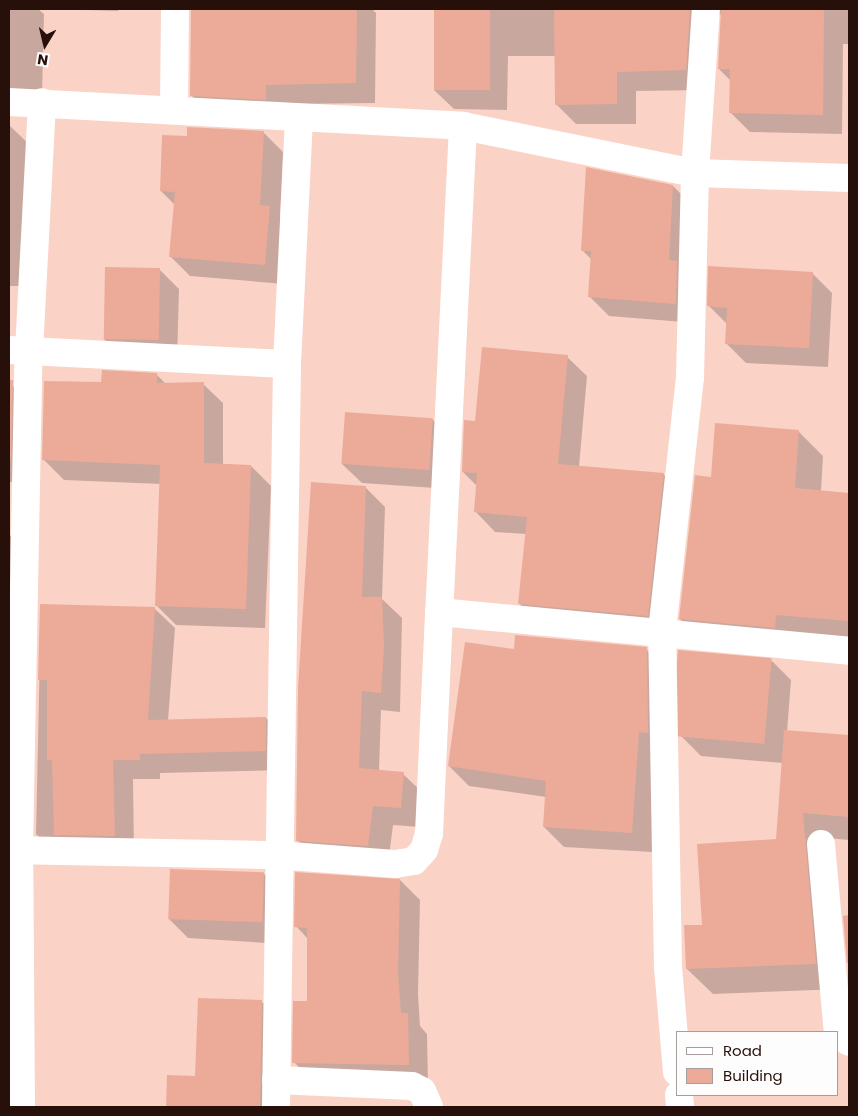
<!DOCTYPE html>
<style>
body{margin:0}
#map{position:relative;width:858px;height:1116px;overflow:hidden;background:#fbd2c6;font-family:Poppins,sans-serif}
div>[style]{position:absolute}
.shadow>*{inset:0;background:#0003}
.building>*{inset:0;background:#ecab99;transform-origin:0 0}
.minor>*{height:28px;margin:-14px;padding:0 14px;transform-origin:14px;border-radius:14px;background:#fff}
span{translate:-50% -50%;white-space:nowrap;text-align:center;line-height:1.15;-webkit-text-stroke:4px #fdfdfd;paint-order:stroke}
.frame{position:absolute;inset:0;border:10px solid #271009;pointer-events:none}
.legend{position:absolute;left:676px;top:1031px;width:162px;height:65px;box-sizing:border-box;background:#fdfdfd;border:1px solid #a79e9b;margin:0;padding:6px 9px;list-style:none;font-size:15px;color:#271009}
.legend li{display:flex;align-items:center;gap:10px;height:25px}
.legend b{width:25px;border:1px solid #a79e9b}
.north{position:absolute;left:20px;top:20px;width:50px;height:50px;-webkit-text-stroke:4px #fdfdfd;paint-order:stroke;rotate:189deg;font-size:14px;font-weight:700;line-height:20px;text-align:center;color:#271009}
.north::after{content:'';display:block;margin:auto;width:18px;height:22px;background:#271009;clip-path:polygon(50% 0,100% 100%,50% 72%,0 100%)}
</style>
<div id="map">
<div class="shadow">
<i style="clip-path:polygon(9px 9px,38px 9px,44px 14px,42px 95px,9px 95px)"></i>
<i style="clip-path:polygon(52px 9px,118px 9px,118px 11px)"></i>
<i style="clip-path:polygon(191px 9px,372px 9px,376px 13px,375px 103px,286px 104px,211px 115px,191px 95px)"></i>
<i style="clip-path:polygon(436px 9px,849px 9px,849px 44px,843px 44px,842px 134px,750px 132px,731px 113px,731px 81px,719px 69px,723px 14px,718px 15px,706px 90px,636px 91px,636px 124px,576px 124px,556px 104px,555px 56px,508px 56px,507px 110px,454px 109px,434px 90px)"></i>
<i style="clip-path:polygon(9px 125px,35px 150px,32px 286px,9px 286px)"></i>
<i style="clip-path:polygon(263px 132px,283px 152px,280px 217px,289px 227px,284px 284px,190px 276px,170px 256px,175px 205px,161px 191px,188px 138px)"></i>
<i style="clip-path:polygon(673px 186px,693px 206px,696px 323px,609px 316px,589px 296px,592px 260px,582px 250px)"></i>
<i style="clip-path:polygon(160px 270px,179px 289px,177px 361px,124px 358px,104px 339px)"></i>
<i style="clip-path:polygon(812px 273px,832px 293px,828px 367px,746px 363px,726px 343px,727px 324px,709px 306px)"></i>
<i style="clip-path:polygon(567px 357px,587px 376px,579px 467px,663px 474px,683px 494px,667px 635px,539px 623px,519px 603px,526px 534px,495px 532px,476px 512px,478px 487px,463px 472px,477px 422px)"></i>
<i style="clip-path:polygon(156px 374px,166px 384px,203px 384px,223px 403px,223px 465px,251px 466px,271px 486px,265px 628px,176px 625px,156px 605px,161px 484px,64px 480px,44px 460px,103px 384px)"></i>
<i style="clip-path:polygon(9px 383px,32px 403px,28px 483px,9px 482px)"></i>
<i style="clip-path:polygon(432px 419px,452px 439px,450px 489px,362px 483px,342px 464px)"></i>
<i style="clip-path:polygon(798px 431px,823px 456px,821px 491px,849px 494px,849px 643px,705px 644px,680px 619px,712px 478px)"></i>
<i style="clip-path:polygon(365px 487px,385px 507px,382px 599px,402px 618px,400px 712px,381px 710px,379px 772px,403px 774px,423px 793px,420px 827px,393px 825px,388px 865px,317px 860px,297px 840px)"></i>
<i style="clip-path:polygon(9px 534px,29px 554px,9px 855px)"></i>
<i style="clip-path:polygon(41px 605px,155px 609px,175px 628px,168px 721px,266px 718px,285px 738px,285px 770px,160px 773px,160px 779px,133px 779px,134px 856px,56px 854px,36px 834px)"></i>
<i style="clip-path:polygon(646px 649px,666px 669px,652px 852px,564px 847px,544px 827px,546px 797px,469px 786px,449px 766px,515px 650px)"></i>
<i style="clip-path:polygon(772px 661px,791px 680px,787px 732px,849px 737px,849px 840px,828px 838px,841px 989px,713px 994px,687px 969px,703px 926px,777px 840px,783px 763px,701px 756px,681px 736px)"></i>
<i style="clip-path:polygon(263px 873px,283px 893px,282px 944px,188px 938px,168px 918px)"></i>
<i style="clip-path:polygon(400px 880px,420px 900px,418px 994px,420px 1026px,427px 1034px,428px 1084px,313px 1082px,294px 1062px,308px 1002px,308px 939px,296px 926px)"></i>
<i style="clip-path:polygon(261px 1001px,281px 1021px,279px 1107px,167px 1107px,168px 1076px,196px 1078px)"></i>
</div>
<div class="building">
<i style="clip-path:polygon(191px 9px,357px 9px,356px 83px,266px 85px,266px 100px,190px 96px)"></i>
<i style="left:434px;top:9px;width:56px;height:81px"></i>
<i style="clip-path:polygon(554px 9px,690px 9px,686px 70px,617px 72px,617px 104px,555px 105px)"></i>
<i style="clip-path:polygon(721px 9px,824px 9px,823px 115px,729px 113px,730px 69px,718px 69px)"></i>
<i style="clip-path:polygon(187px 127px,264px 131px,260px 205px,270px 206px,265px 265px,169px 257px,175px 192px,160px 191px,162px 135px,187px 136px)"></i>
<i style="clip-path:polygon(586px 167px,673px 185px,669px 260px,677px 261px,676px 304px,588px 297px,591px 251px,581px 251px)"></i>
<i style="clip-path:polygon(708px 266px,813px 272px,809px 348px,725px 344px,727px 308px,707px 306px)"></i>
<i style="left:105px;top:267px;width:55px;height:72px;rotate:1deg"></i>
<i style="clip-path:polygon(482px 347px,568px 355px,558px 464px,664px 473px,648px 616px,518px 604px,527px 517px,474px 512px,477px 473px,462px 472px,464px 420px,475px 421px)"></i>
<i style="clip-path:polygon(102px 370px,157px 373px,157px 383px,204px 382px,204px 463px,251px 465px,246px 609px,155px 606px,160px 465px,42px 460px,44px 381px,101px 382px)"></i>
<i style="clip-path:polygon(9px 380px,13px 380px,11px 459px,9px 459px)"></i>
<i style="left:345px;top:412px;width:88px;height:52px;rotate:4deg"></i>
<i style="clip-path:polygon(715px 423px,799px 430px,795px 488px,849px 493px,849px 621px,776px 615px,775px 628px,679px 619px,695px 475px,711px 477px)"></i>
<i style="clip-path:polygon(311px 482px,366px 486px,362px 597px,382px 597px,384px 647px,381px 693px,362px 691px,359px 768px,404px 772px,401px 808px,373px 806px,368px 846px,296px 841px,298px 688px)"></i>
<i style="clip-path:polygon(40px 604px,155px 607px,148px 720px,266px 717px,266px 751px,140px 754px,140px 760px,113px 760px,115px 836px,54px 835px,52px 760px,47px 760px,47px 680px,38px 680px)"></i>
<i style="clip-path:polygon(515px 635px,647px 647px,648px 733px,639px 732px,632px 833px,543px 827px,546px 781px,448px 766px,465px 642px,514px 649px)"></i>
<i style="left:678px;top:650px;width:94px;height:86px;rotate:5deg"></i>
<i style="clip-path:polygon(784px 730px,849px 735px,849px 817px,803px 813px,816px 964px,686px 969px,684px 925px,702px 925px,697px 844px,776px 839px)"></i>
<i style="left:170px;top:869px;width:94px;height:50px;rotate:2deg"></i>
<i style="clip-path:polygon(295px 872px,400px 879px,398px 973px,401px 1013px,408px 1013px,409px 1065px,292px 1063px,293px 1001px,307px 1001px,307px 928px,294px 927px)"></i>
<i style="clip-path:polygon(849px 915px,849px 963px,847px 963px,843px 916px)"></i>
<i style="clip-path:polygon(198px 998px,262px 1000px,260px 1107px,166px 1107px,167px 1075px,195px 1076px)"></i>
</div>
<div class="minor">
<i style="left:9px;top:102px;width:455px;rotate:3deg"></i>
<i style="left:463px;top:126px;width:237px;rotate:11.5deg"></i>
<i style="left:695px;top:173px;width:164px;rotate:-86.2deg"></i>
<i style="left:174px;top:108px;width:99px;rotate:-89.4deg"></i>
<i style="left:463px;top:126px;width:487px;rotate:92.8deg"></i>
<i style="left:439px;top:612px;width:412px;rotate:5.4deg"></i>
<i style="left:9px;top:350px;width:278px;rotate:2.9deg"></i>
<i style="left:287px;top:364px;width:743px;rotate:90.85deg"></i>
<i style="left:287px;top:364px;width:245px;rotate:-87.2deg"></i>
<i style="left:821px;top:844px;width:192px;rotate:84.9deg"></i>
<i style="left:838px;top:1035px;width:13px;rotate:32deg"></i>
<i style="left:9px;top:850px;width:268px;rotate:1.1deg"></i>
<i style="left:277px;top:855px;width:118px;rotate:4.4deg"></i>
<i style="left:395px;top:864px;width:19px;rotate:-9deg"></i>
<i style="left:414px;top:861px;width:15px;rotate:-48deg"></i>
<i style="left:424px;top:850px;width:17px;rotate:-73deg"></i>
<i style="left:429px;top:834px;width:222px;rotate:-87.4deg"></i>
<i style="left:677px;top:1072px;width:104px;rotate:-94.9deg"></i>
<i style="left:668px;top:968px;width:337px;rotate:-91deg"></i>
<i style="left:662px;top:631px;width:255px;rotate:-83.7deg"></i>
<i style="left:690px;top:378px;width:205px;rotate:-88.6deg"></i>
<i style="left:695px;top:173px;width:154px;rotate:1.9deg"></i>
<i style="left:276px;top:1080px;width:136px;rotate:2.5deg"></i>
<i style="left:412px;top:1086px;width:11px;rotate:27deg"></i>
<i style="left:422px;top:1091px;width:17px;rotate:66deg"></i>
<i style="left:679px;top:1095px;width:12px;rotate:85deg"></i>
<i style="left:21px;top:1107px;width:257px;rotate:-90.4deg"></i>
<i style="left:19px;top:850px;width:499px;rotate:-88.9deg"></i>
<i style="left:29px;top:351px;width:249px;rotate:-87deg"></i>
</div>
<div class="frame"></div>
<ul class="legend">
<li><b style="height:6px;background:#fff"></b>Road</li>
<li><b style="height:14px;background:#ecab99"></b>Building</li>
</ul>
<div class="north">N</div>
</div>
